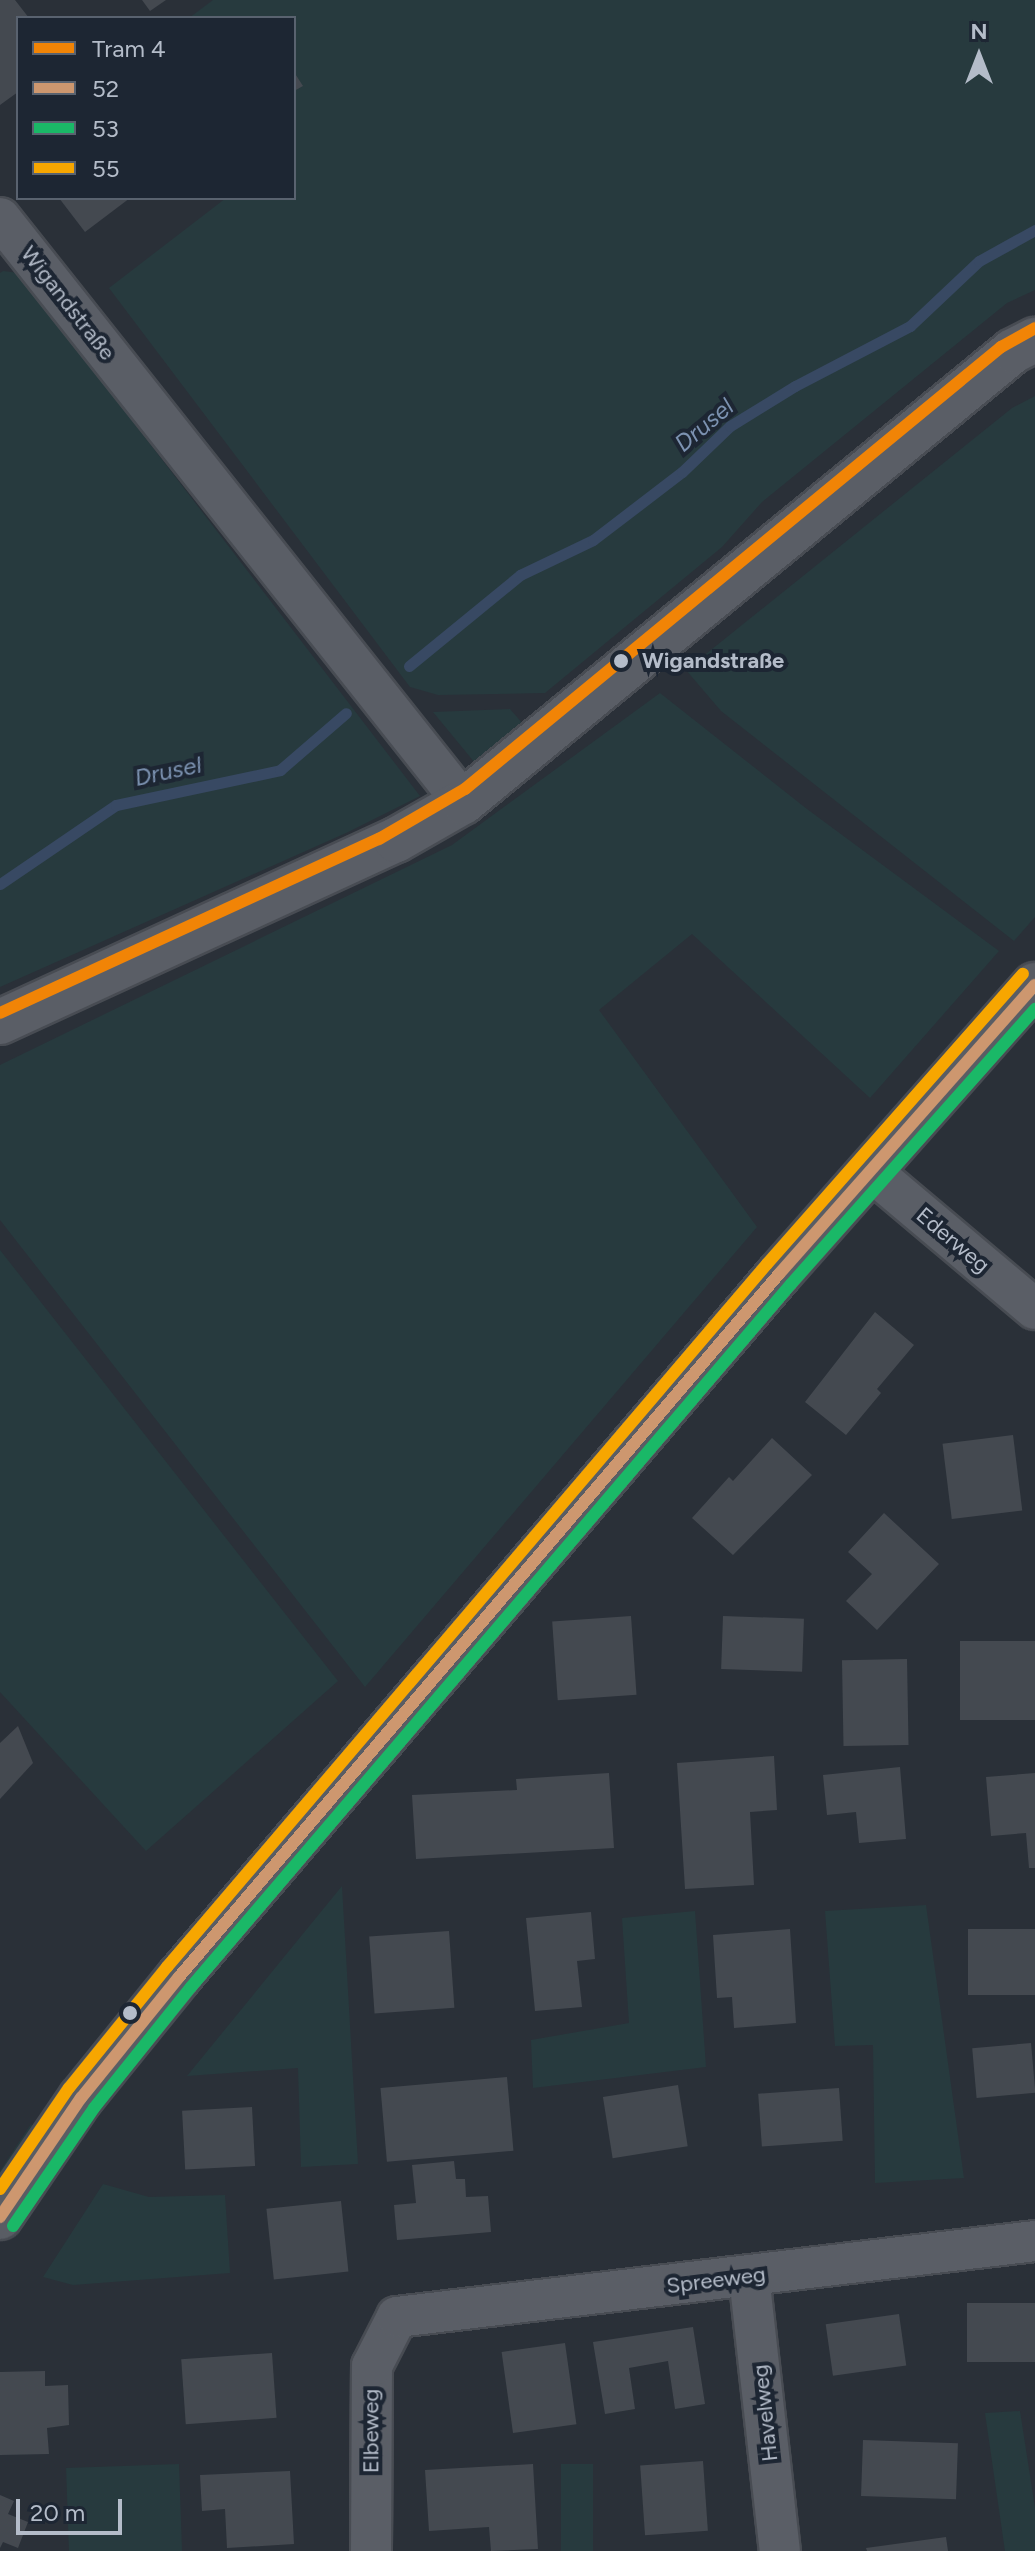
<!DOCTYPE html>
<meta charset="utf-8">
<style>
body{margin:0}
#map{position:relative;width:1035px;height:2551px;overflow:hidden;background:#2a3038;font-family:Figtree,sans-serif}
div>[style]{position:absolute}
.green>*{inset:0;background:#273a3e;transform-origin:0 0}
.stream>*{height:11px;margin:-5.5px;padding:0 5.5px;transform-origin:5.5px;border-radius:5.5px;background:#384963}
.building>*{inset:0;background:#444950;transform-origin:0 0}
.roads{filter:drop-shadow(2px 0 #484c53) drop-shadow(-2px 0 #484c53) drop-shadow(0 2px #484c53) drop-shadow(0 -2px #484c53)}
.minor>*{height:40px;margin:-20px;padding:0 20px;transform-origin:20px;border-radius:20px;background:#5a5e66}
.tertiary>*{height:44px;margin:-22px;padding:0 22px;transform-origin:22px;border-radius:22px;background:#5a5e66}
.secondary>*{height:44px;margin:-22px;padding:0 22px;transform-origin:22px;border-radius:22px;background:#595d64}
.bus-1>*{height:12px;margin:-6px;padding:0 6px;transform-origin:6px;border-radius:6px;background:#cd976f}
.bus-2>*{height:12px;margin:-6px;padding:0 6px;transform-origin:6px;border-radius:6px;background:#1ab867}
.bus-3>*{height:12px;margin:-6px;padding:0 6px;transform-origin:6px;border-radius:6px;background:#f7a600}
.tram-1>*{height:12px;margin:-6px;padding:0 6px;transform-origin:6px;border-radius:6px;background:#f18406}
.dots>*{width:22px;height:22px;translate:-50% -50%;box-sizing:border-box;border:4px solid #1d2633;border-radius:50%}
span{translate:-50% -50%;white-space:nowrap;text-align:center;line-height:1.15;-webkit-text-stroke:8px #1d2633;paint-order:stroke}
.street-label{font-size:22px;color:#b4bcc9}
.stop-label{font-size:22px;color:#b4bcc9;font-weight:700}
.left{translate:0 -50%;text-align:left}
.water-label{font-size:24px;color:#7c92b1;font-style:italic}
.legend{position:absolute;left:16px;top:16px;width:280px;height:184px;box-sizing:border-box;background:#1d2633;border:2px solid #59626f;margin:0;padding:10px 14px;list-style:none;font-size:24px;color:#b4bcc9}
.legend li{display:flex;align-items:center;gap:16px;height:40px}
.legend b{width:40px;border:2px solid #59626f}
.north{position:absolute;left:939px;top:16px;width:80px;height:80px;-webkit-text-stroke:6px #1d2633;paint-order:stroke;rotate:0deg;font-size:22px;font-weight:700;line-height:32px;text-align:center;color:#b4bcc9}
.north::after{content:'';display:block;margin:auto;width:28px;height:36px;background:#b4bcc9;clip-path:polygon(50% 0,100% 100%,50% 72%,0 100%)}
.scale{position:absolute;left:16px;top:2499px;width:106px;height:36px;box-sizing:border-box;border:4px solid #b4bcc9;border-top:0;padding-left:10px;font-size:24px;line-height:28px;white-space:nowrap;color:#b4bcc9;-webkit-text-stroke:6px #1d2633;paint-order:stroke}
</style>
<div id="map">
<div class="green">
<i style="clip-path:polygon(213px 0,1035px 0,1035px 290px,1007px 303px,762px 502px,722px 547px,545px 693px,438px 695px,410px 687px,109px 288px,226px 198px,294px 198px,294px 18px,189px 18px)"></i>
<i style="clip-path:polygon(3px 271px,19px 273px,420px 796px,346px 833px,0 987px,0 273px)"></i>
<i style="clip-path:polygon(1035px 396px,1035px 917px,1014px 941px,721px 711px,686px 670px,1012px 408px)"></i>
<i style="clip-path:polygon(660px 693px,807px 809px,999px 951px,870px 1098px,692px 934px,599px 1010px,757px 1227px,365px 1687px,0 1220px,0 1065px,452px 845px)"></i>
<i style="clip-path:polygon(510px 709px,524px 725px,475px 763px,433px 712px)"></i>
<i style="clip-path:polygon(0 1250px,338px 1681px,146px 1851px,0 1692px)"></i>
<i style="clip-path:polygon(342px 1886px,358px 2164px,301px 2167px,298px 2068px,187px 2076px)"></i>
<i style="clip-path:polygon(926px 1905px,964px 2178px,875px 2183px,873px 2045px,835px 2046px,825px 1911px)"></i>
<i style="clip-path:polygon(695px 1911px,706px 2067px,533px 2088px,531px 2040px,629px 2023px,622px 1918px)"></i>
<i style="clip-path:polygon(31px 2124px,39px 2131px,0 2189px,0 2171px)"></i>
<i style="clip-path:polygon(103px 2184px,149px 2197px,225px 2195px,230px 2273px,73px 2285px,43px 2277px)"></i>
<i style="clip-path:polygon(1020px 2411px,1035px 2508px,1035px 2551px,1005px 2551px,985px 2413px)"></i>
<i style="left:179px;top:2464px;width:87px;height:113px;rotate:88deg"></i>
<i style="left:561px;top:2464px;width:32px;height:87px"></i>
</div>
<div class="stream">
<i style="left:409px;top:666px;width:144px;rotate:-39.3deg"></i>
<i style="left:520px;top:575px;width:81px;rotate:-25.6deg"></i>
<i style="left:593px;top:540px;width:112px;rotate:-37.4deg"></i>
<i style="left:682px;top:472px;width:66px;rotate:-43.8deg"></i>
<i style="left:730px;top:426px;width:76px;rotate:-31.6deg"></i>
<i style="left:795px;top:386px;width:130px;rotate:-27.6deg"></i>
<i style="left:910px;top:326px;width:95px;rotate:-43.3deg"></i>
<i style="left:979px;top:261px;width:64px;rotate:-29deg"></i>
<i style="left:0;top:884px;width:140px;rotate:-34.3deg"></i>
<i style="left:116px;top:805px;width:168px;rotate:-12deg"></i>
<i style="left:280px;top:770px;width:87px;rotate:-40.8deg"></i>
</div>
<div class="building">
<i style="clip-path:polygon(0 0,15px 0,29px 18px,18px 18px,18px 92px,0 105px)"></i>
<i style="clip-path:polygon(142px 0,166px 0,150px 11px)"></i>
<i style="clip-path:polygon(294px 72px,303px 86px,294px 91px)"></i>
<i style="clip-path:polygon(59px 198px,130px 198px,85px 232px)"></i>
<i style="clip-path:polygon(875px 1312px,914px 1345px,877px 1389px,881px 1393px,846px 1435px,805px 1402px)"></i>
<i style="left:1013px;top:1435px;width:76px;height:71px;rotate:83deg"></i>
<i style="clip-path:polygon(772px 1438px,812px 1475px,733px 1555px,692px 1518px,729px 1477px,733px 1481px)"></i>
<i style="clip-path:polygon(884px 1513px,939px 1564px,877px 1630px,846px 1601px,872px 1574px,848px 1552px)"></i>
<i style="left:631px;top:1616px;width:79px;height:79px;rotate:86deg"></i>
<i style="left:723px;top:1616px;width:81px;height:53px;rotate:2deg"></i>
<i style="left:1035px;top:1641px;width:79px;height:75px;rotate:90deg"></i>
<i style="left:907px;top:1659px;width:86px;height:65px;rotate:89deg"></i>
<i style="clip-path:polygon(18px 1726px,33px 1763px,0 1799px,0 1743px)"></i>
<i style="clip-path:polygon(774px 1756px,777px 1810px,750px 1812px,754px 1885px,685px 1889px,677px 1763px)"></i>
<i style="clip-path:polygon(900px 1767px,906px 1839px,859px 1843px,856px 1812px,827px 1815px,823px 1775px)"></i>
<i style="clip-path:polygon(609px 1773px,614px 1848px,416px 1859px,412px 1795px,517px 1790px,516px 1779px)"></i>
<i style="clip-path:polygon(1035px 1773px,1035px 1868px,1029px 1868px,1026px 1833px,991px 1836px,986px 1777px)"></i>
<i style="clip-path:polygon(591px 1912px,595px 1959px,577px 1961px,582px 2007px,535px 2011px,526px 1918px)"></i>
<i style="clip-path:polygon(790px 1929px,796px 2023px,734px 2028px,732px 1997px,717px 1998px,713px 1935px)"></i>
<i style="left:1035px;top:1929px;width:66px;height:67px;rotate:90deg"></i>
<i style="left:449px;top:1931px;width:77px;height:80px;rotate:86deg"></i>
<i style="left:1031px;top:2043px;width:50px;height:59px;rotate:85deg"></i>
<i style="left:507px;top:2077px;width:74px;height:127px;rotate:85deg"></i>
<i style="left:678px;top:2085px;width:62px;height:76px;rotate:81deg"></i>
<i style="left:839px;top:2088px;width:53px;height:81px;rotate:86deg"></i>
<i style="left:252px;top:2107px;width:59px;height:70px;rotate:87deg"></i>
<i style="clip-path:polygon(454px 2161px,456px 2179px,465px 2179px,466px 2197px,488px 2196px,491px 2232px,397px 2240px,394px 2205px,416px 2203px,412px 2165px)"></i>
<i style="left:341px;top:2201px;width:71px;height:75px;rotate:84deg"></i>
<i style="left:1035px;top:2303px;width:59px;height:68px;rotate:90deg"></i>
<i style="left:899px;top:2314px;width:52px;height:74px;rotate:82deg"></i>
<i style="clip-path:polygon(693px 2327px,705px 2404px,675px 2409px,668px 2361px,629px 2368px,635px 2409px,605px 2414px,593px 2342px)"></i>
<i style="left:565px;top:2343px;width:82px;height:64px;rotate:82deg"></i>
<i style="left:272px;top:2353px;width:65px;height:91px;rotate:86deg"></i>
<i style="clip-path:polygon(45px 2371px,45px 2386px,68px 2385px,69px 2425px,47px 2428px,49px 2454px,0 2455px,0 2372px)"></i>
<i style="left:863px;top:2440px;width:95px;height:56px;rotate:2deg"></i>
<i style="left:703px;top:2461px;width:70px;height:63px;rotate:86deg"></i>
<i style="clip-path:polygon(533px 2464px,538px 2549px,491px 2551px,489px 2527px,429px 2531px,425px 2470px)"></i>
<i style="clip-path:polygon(290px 2471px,294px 2544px,227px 2548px,225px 2509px,202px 2511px,200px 2475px)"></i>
<i style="clip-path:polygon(0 2495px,14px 2501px,8px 2514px,28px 2522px,18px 2548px,3px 2542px,0 2548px)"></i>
<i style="clip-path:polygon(946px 2537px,948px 2551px,867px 2551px,866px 2548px)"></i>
</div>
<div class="roads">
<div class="minor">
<i style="left:0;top:218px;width:745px;rotate:51.59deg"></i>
<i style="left:871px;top:1171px;width:214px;rotate:40.1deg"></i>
<i style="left:749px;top:2276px;width:277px;rotate:83.6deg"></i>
<i style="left:371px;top:2551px;width:185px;rotate:-89.7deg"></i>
<i style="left:372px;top:2366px;width:55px;rotate:-63deg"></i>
<i style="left:397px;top:2317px;width:643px;rotate:-6.79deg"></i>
</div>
<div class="tertiary">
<i style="left:0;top:1022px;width:436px;rotate:-24.7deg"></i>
<i style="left:396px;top:840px;width:77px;rotate:-29.6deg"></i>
<i style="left:463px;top:802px;width:711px;rotate:-39.35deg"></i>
<i style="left:1013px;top:351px;width:25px;rotate:-27deg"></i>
</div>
<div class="secondary">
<i style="left:0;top:2217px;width:144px;rotate:-55.8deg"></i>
<i style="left:81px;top:2098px;width:156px;rotate:-51deg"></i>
<i style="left:179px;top:1977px;width:924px;rotate:-49.52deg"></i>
<i style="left:779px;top:1274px;width:386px;rotate:-48.5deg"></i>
</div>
</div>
<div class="bus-1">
<i style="left:0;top:2217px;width:144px;rotate:-55.8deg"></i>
<i style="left:81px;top:2098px;width:156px;rotate:-51deg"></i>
<i style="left:179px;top:1977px;width:924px;rotate:-49.52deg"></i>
<i style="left:779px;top:1274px;width:386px;rotate:-48.5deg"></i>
</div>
<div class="bus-2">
<i style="left:13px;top:2226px;width:143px;rotate:-55.5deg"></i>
<i style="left:94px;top:2108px;width:155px;rotate:-51.3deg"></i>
<i style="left:191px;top:1987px;width:924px;rotate:-49.52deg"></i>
<i style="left:791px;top:1284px;width:368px;rotate:-48.4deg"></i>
</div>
<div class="bus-3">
<i style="left:0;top:2189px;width:122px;rotate:-55.7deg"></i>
<i style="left:69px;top:2088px;width:156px;rotate:-51deg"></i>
<i style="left:167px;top:1967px;width:924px;rotate:-49.52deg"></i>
<i style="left:767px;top:1264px;width:387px;rotate:-48.6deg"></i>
</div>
<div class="tram-1">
<i style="left:0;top:1013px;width:417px;rotate:-24.7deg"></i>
<i style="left:379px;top:839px;width:99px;rotate:-30.2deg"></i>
<i style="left:465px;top:789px;width:695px;rotate:-39.51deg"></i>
<i style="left:1001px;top:347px;width:39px;rotate:-29deg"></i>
</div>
<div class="dots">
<i style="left:621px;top:661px;background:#b4bcc9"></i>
<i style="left:130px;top:2013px;background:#b4bcc9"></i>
</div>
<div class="street-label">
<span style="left:68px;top:303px;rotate:52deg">Wigandstraße</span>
<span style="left:953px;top:1240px;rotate:40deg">Ederweg</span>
<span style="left:716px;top:2280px;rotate:-7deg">Spreeweg</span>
<span style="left:765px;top:2413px;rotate:-96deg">Havelweg</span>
<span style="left:371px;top:2431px;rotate:-90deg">Elbeweg</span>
</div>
<div class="stop-label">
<span class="left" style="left:642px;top:661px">Wigandstraße</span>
</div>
<div class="water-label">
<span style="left:704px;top:425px;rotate:-40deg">Drusel</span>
<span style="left:168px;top:771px;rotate:-12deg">Drusel</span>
</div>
<ul class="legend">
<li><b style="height:10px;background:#f18406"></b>Tram 4</li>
<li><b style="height:10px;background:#cd976f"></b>52</li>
<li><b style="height:10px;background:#1ab867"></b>53</li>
<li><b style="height:10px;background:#f7a600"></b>55</li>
</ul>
<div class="north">N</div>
<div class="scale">20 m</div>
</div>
